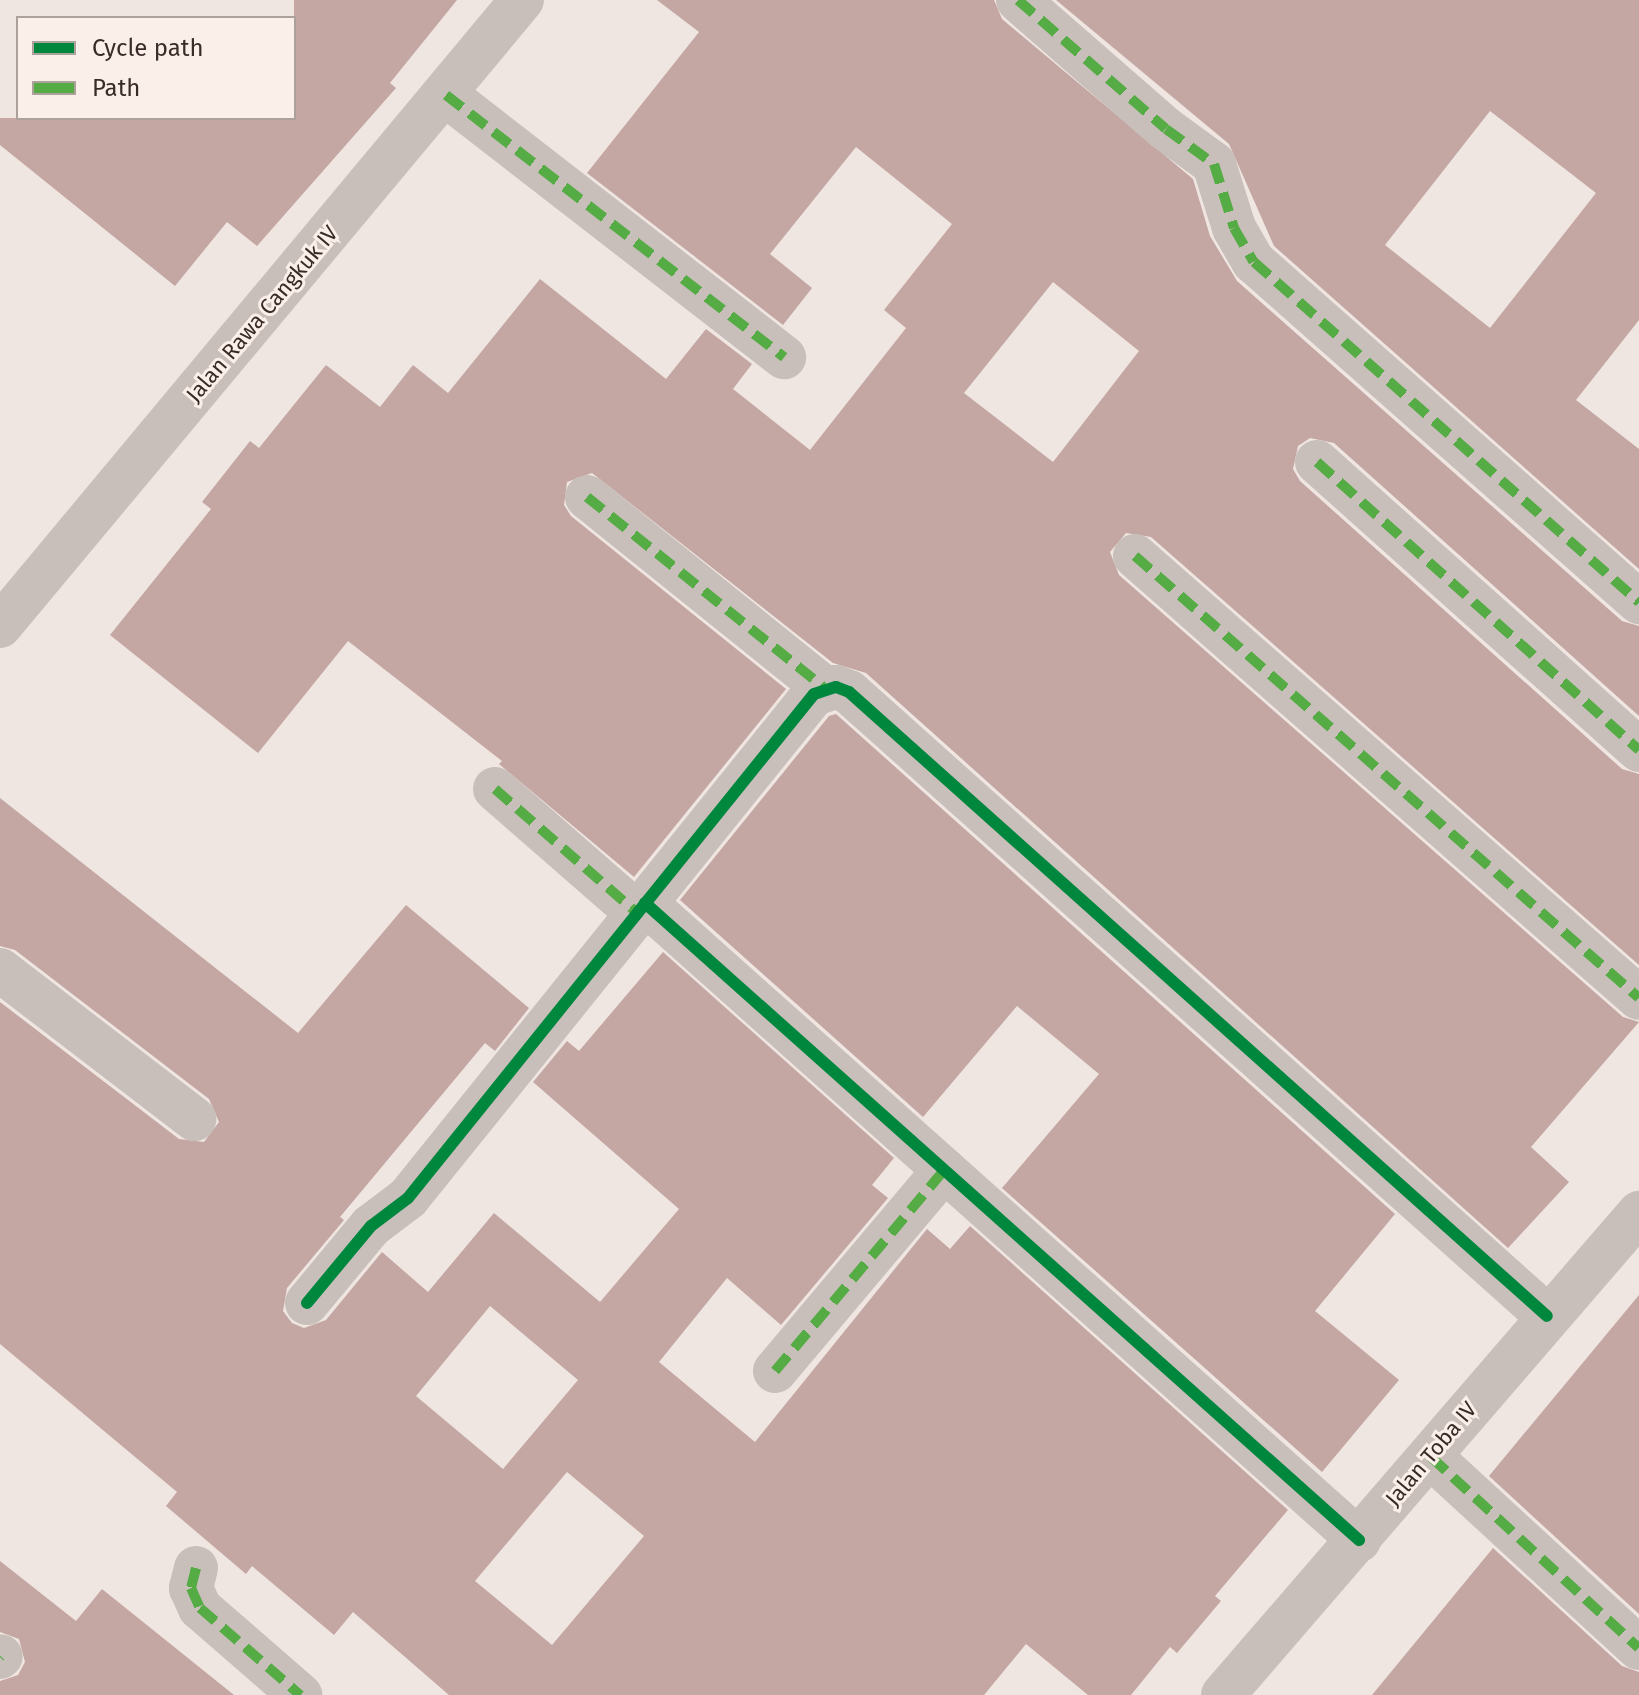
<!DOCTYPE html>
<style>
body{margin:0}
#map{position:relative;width:1639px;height:1695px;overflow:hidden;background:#efe6e2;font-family:"Fira Sans",sans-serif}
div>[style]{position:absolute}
.building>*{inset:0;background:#c4a6a2}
.minor>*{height:44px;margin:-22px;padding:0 22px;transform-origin:22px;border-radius:22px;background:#c8beba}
.quiet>*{height:10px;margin-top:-5px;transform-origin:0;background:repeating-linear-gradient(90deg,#55ab44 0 20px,transparent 0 30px)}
.cycleway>*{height:12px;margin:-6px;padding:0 6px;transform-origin:6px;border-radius:6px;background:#00873e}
span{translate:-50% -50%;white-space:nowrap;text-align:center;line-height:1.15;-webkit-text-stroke:6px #fbf0e9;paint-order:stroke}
.street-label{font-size:22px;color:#392b28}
.legend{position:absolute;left:16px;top:16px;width:280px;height:104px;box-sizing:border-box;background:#fbf0e9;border:2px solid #ada19c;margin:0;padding:10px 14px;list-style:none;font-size:24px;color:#392b28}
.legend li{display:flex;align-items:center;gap:16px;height:40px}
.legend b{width:40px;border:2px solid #ada19c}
</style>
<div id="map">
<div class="building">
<i style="clip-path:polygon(294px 0,457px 0,390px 83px,396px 88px,257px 246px,227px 222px,175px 286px,0 145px,0 118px,294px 118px)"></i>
<i style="clip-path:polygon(evenodd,657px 0,994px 0,1002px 19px,1193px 179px,1210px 236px,1237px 281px,1622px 621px,1639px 626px,1639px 716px,1334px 443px,1310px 438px,1298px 446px,1293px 469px,1300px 481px,1622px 769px,1639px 774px,1639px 965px,1151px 537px,1126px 533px,1110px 552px,1119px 575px,1623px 1017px,1639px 1022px,1531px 1147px,1569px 1182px,1508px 1248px,866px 673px,833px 663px,592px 473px,567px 482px,564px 505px,571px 516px,786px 689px,634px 877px,499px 764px,502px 761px,348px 641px,258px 753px,110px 635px,211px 509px,202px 502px,250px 441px,259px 448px,326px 365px,380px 407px,413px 365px,448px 393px,540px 279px,666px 379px,706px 329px,752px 364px,733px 389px,810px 450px,906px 328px,884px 310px,952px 224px,856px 147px,770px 254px,812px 288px,783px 325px,587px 173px,699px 32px,657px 0,1053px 282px,1139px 351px,1053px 462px,964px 393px,1053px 282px)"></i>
<i style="clip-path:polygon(evenodd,1056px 0,1639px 0,1639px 320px,1576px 400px,1639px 449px,1639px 569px,1274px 246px,1229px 144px,1056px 0,1490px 111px,1596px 193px,1490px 328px,1385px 245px,1490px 111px)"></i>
<i style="clip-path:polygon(836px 714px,1395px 1214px,1315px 1311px,1399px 1380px,1322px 1472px,1002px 1188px,1099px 1074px,1017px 1006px,923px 1117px,680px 900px,829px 716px)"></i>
<i style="clip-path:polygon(evenodd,0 798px,298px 1033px,406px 905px,529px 1008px,495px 1051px,485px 1043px,340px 1217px,344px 1220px,287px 1288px,283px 1311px,292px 1323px,304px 1328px,326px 1320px,382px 1252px,428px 1292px,494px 1213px,600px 1302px,679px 1209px,533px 1082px,567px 1041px,579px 1051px,663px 952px,894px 1158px,872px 1185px,888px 1198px,781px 1325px,727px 1278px,659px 1362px,755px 1442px,927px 1229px,950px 1249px,970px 1226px,1288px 1510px,1215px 1596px,1221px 1601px,1177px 1653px,1170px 1647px,1131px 1695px,1088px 1695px,1026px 1644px,984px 1695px,449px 1695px,353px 1612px,334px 1635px,252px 1566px,246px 1574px,166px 1506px,177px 1492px,0 1344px,0 1002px,179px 1139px,204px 1142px,219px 1122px,209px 1099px,15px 950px,0 946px,0 798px,490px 1306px,578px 1380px,503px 1469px,416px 1396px,490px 1306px,0 798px,567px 1472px,644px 1536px,552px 1645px,475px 1581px,567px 1472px)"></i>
<i style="clip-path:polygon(1639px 1295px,1639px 1614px,1489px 1476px)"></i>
<i style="clip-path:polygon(1493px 1548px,1622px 1666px,1639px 1672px,1639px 1695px,1372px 1695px)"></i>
<i style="clip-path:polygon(0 1561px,76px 1621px,102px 1589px,234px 1695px,0 1695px,0 1681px,18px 1675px,25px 1662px,19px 1639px,0 1632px)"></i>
</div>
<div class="minor">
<i style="left:1018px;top:0;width:196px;rotate:41.1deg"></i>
<i style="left:1166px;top:129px;width:59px;rotate:36.1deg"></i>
<i style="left:1214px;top:164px;width:67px;rotate:72.6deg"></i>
<i style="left:1234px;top:228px;width:39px;rotate:60deg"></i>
<i style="left:1254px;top:262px;width:514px;rotate:41.45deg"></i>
<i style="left:446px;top:95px;width:428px;rotate:37.8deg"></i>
<i style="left:1317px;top:462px;width:432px;rotate:41.8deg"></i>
<i style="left:587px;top:497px;width:303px;rotate:38.8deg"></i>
<i style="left:1135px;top:556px;width:670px;rotate:41.25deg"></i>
<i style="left:0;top:626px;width:815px;rotate:-50.18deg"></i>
<i style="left:495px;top:789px;width:189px;rotate:41.1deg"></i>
<i style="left:645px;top:903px;width:957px;rotate:41.74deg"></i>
<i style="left:0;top:970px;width:245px;rotate:37.5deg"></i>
<i style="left:307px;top:1303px;width:100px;rotate:-50.3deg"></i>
<i style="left:371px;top:1226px;width:46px;rotate:-37.1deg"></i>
<i style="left:408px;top:1198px;width:647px;rotate:-51.15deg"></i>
<i style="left:814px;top:694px;width:23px;rotate:-18deg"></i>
<i style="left:836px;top:687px;width:14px;rotate:21deg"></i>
<i style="left:849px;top:692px;width:936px;rotate:41.8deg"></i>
<i style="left:775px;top:1371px;width:263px;rotate:-49.9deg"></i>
<i style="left:1431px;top:1457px;width:282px;rotate:42.6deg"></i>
<i style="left:196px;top:1568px;width:21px;rotate:104deg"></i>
<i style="left:191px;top:1588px;width:22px;rotate:66deg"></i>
<i style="left:200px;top:1608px;width:133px;rotate:41deg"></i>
<i style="left:0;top:1657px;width:1px;rotate:-45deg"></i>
<i style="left:1223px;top:1695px;width:637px;rotate:-49.2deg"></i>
</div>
<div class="quiet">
<i style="left:1018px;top:0;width:196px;rotate:41.1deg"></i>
<i style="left:1166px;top:129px;width:59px;rotate:36.1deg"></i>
<i style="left:1214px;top:164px;width:67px;rotate:72.6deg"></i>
<i style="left:1234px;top:228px;width:39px;rotate:60deg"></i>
<i style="left:1254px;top:262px;width:514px;rotate:41.45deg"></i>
<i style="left:446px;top:95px;width:428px;rotate:37.8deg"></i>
<i style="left:1317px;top:462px;width:432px;rotate:41.8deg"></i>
<i style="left:587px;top:497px;width:303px;rotate:38.8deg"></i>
<i style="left:1135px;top:556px;width:670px;rotate:41.25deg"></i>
<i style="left:495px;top:789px;width:189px;rotate:41.1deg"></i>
<i style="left:775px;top:1371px;width:263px;rotate:-49.9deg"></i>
<i style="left:1431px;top:1457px;width:282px;rotate:42.6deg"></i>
<i style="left:196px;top:1568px;width:21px;rotate:104deg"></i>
<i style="left:191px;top:1588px;width:22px;rotate:66deg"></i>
<i style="left:200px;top:1608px;width:133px;rotate:41deg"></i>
<i style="left:0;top:1657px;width:1px;rotate:-45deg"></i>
</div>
<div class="cycleway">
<i style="left:645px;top:903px;width:957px;rotate:41.74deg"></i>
<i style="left:307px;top:1303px;width:100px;rotate:-50.3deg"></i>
<i style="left:371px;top:1226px;width:46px;rotate:-37.1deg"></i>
<i style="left:408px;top:1198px;width:647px;rotate:-51.15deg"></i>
<i style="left:814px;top:694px;width:23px;rotate:-18deg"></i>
<i style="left:836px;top:687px;width:14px;rotate:21deg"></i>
<i style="left:849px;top:692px;width:936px;rotate:41.8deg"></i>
</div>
<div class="street-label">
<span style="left:262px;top:314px;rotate:-50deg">Jalan Rawa Cangkuk IV</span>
<span style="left:1431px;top:1454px;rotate:-50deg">Jalan Toba IV</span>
</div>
<ul class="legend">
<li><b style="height:10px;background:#00873e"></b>Cycle path</li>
<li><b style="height:10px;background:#55ab44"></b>Path</li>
</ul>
</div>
